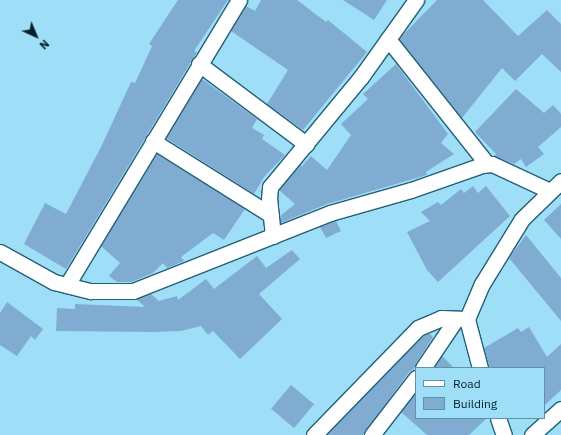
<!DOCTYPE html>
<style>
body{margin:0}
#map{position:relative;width:561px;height:435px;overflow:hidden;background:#9edef7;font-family:"IBM Plex Sans",sans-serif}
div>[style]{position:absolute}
.building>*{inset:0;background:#80acd2;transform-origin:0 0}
.roads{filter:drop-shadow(1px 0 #216177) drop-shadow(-1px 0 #216177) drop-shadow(0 1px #216177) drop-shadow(0 -1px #216177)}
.minor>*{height:15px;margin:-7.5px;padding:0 7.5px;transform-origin:7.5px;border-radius:7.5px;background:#fff}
span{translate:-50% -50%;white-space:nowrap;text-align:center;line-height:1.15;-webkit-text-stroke:3.5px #9edef7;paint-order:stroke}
.legend{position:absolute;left:415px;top:367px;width:130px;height:52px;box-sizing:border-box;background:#9edef7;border:1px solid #6091a4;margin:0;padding:5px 7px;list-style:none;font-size:12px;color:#041e28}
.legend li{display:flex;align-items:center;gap:8px;height:20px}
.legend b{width:20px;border:1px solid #6091a4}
.north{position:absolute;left:16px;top:16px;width:40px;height:40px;-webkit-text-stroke:3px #9edef7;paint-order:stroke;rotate:136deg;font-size:11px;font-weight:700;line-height:16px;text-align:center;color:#041e28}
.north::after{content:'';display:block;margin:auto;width:14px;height:18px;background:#041e28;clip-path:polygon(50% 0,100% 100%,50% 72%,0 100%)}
</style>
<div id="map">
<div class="building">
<i style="clip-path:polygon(178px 0,228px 0,194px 51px,197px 52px,66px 269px,24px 244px,45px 203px,66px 214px,102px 145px,131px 82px,135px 83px,152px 46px,149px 44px)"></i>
<i style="clip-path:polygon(261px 0,297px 0,326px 22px,328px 20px,367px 52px,303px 130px,267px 104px,288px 70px,231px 31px,246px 6px,255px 11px)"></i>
<i style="clip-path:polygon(343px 0,387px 0,374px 20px)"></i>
<i style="clip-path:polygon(437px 0,483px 0,518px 36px,547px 10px,561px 24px,561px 72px,542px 54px,515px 81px,502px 68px,462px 118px,399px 39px)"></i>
<i style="clip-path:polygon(396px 64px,448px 134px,441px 143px,454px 154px,426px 172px,427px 175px,327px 204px,281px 223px,280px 216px,295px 204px,279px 190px,300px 165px,302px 166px,311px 156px,327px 170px,351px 135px,341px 124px,368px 99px,363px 94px)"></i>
<i style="clip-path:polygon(202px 79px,257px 119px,252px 128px,264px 135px,262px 139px,285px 155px,264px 177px,254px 194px,166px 138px)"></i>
<i style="clip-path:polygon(516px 89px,544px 113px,553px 105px,561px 114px,561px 127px,538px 147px,544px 154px,526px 167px,521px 159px,514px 164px,494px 156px,496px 154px,475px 132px)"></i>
<i style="clip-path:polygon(157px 154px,245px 209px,224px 240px,213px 233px,181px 257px,184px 261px,167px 268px,163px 263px,153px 273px,131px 282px,117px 282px,109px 276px,120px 263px,101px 246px)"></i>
<i style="clip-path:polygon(473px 186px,478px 193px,486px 186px,510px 216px,438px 282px,427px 270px,407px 232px,430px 221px,421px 212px,438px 202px,441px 205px,461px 189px,464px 193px)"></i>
<i style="clip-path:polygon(561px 204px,561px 239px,544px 220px)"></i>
<i style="clip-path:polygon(336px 221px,341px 231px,326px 238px,320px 227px)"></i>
<i style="clip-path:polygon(526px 235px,561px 278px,561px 321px,509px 258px)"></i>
<i style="clip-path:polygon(292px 250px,300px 259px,259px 294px,282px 319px,240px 359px,213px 331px,208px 335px,201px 326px,181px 331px,153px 332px,56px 331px,57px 308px,75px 309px,75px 304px,145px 307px,136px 299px,151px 294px,159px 301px,177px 296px,178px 300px,206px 279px,214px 289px,257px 256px,266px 268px)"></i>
<i style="clip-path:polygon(7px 302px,43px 329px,35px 340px,31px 336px,17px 356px,0 345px,0 313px)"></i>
<i style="clip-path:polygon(529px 327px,547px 357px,561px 344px,561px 390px,544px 406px,544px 368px,490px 368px,484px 348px,518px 328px,521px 332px)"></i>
<i style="clip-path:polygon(429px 333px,433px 337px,416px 363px,414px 369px,409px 372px,363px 435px,327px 435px,420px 339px)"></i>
<i style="clip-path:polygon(442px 356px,454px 368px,434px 368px)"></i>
<i style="left:291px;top:385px;width:30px;height:31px;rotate:40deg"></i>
<i style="clip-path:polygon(416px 393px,416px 418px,487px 418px,469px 435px,427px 435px,401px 412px)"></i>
</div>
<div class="roads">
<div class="minor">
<i style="left:388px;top:39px;width:159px;rotate:51.6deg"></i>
<i style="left:199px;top:64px;width:134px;rotate:36.8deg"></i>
<i style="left:153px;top:141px;width:139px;rotate:32.1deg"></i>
<i style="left:273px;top:236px;width:37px;rotate:-96deg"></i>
<i style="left:269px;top:199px;width:12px;rotate:-85deg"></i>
<i style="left:270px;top:187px;width:143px;rotate:-50.4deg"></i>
<i style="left:361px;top:77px;width:95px;rotate:-54.5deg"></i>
<i style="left:0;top:252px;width:62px;rotate:29.1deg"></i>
<i style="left:54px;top:282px;width:38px;rotate:14deg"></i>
<i style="left:91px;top:291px;width:42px"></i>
<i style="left:133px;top:291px;width:212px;rotate:-21.6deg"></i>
<i style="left:330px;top:213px;width:84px;rotate:-15.9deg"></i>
<i style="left:411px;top:190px;width:75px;rotate:-19.4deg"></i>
<i style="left:482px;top:165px;width:10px;rotate:-6deg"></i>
<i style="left:492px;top:164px;width:64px;rotate:25deg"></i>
<i style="left:67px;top:285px;width:333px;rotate:-58.9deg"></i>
<i style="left:423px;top:368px;width:59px;rotate:-56deg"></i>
<i style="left:480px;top:368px;width:51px;rotate:-104.9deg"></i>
<i style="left:467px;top:319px;width:38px;rotate:-67deg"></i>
<i style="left:482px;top:284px;width:76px;rotate:-58.4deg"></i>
<i style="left:522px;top:219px;width:54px;rotate:-44.3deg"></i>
<i style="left:498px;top:418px;width:18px;rotate:71deg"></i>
<i style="left:314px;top:435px;width:149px;rotate:-45.8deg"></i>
<i style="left:418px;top:328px;width:25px;rotate:-23deg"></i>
<i style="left:441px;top:318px;width:26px;rotate:2deg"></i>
<i style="left:372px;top:435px;width:72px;rotate:-52.3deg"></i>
<i style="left:532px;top:435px;width:39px;rotate:-42deg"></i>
</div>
</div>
<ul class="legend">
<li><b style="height:5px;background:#fff"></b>Road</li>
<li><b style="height:11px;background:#80acd2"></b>Building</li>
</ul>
<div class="north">N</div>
</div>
